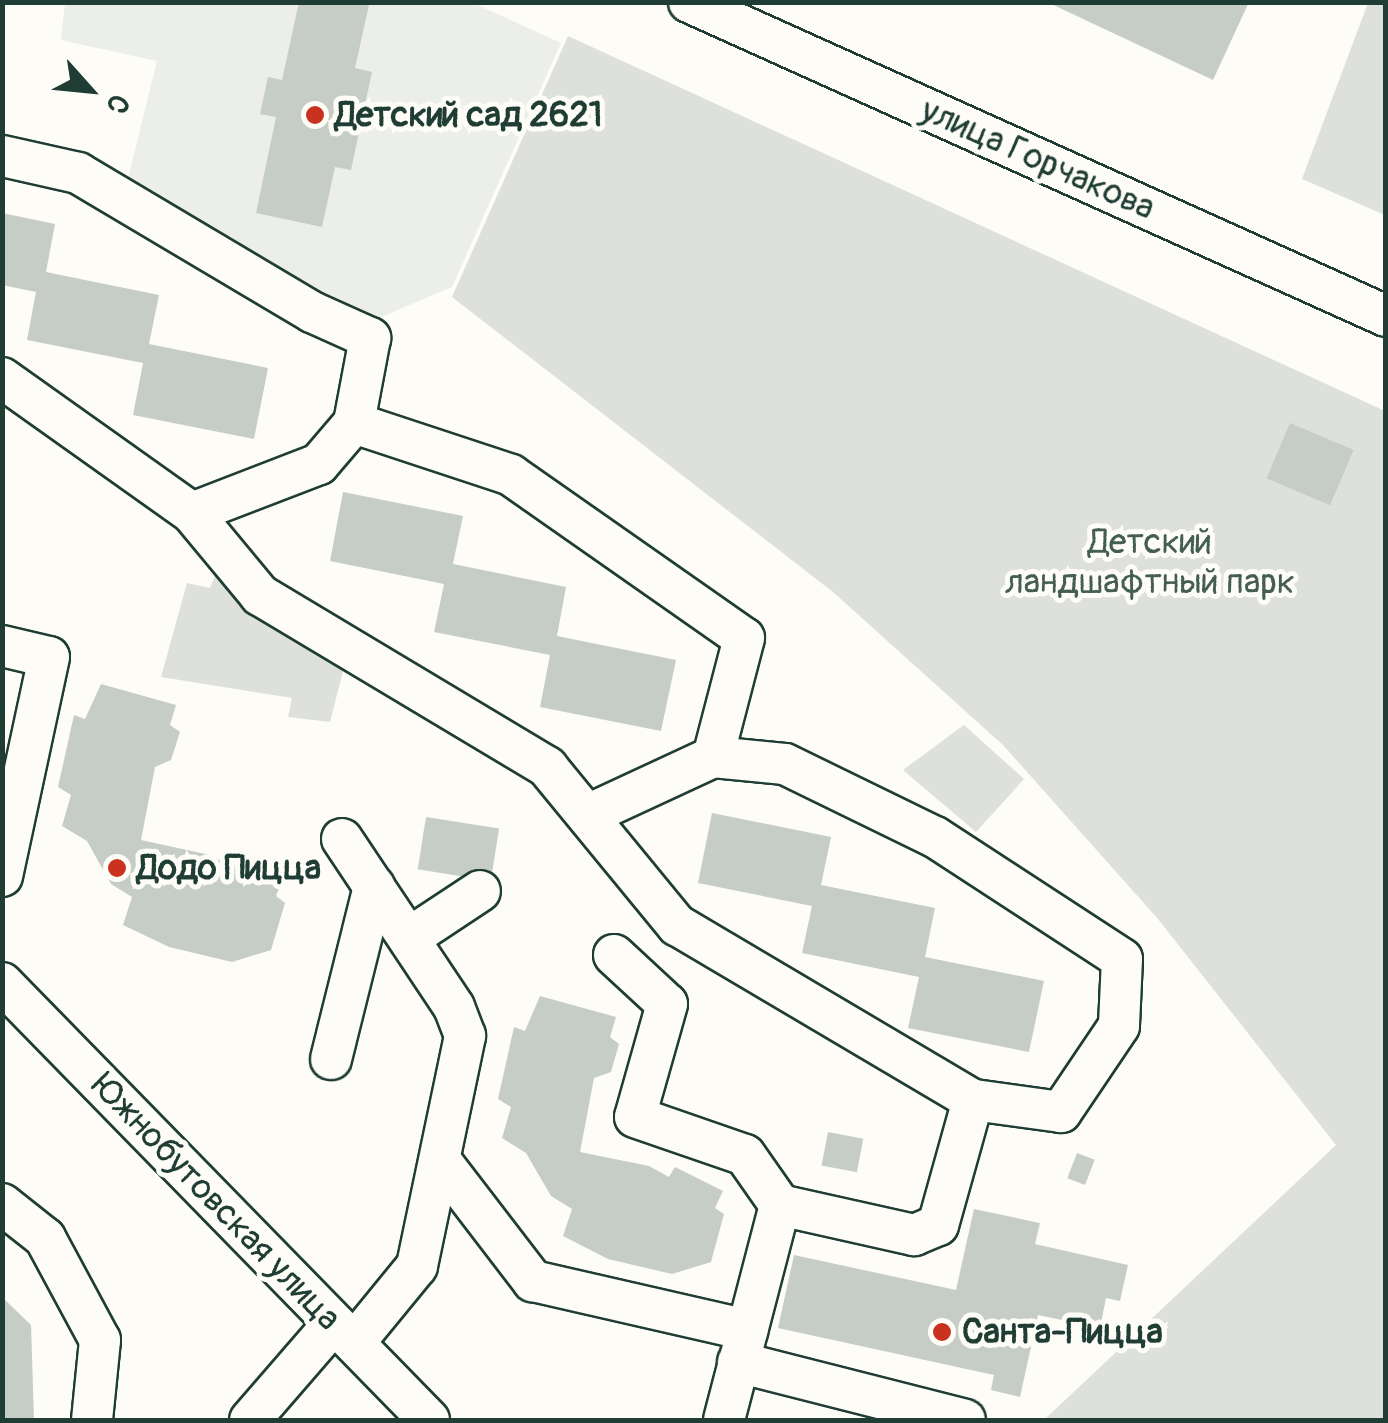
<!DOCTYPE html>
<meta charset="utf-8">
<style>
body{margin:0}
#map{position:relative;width:1388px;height:1423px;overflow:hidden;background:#fdfcf7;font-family:Pangolin,sans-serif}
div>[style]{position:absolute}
.built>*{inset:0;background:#eceee9}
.green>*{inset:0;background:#dde0db}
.building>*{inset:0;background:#c6cdc7;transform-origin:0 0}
.roads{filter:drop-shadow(2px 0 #1f3d34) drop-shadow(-2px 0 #1f3d34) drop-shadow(0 2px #1f3d34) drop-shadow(0 -2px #1f3d34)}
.minor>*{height:40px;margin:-20px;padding:0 20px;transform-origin:20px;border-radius:20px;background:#fdfcf7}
.dots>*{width:28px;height:28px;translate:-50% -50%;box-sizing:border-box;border:5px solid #fdfcf7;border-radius:50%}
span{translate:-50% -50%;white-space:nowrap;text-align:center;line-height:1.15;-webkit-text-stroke:10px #fdfcf7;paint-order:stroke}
.poi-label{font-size:35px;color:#1f3d34;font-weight:700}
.left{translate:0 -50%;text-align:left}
.street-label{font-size:35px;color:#1f3d34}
.park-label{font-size:35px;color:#455e55}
.frame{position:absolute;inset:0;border:5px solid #1f3d34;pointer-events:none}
.north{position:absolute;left:40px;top:40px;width:100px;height:100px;-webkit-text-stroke:8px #fdfcf7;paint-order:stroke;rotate:117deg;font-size:28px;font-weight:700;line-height:40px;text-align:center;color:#1f3d34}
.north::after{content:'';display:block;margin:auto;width:35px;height:45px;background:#1f3d34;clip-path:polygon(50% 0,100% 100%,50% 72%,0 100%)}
</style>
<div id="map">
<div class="built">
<i style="clip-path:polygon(471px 2px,561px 43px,452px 287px,374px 320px,127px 182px,157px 61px,61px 40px,65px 3px)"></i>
</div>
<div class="green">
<i style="clip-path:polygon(1368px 3px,1385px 3px,1385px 215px,1302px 179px)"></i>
<i style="clip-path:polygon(568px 36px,1385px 411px,1385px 1420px,1044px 1420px,1336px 1145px,1158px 919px,1003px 745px,833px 592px,452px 297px)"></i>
<i style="clip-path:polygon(216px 573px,343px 671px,330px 722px,288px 717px,292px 698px,161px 677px,187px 583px,210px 588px)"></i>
<i style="clip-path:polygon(964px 725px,1024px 779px,976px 832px,903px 770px)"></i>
</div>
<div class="building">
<i style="clip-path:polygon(299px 2px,369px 5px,355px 68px,372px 72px,351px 170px,335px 167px,322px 227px,256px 213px,276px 117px,260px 114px,268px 77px,282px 80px)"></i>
<i style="clip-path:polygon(1047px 2px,1249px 2px,1213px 80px)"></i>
<i style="clip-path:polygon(2px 213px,55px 224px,46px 272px,159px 295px,149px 344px,268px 368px,254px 439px,133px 415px,143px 363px,27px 340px,36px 292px,2px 285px)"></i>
<i style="left:1290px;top:423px;width:69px;height:60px;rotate:23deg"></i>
<i style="clip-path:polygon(343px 492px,463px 516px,453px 564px,566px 587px,557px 636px,676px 660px,661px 731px,540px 707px,550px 655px,434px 632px,444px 584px,330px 561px)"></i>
<i style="clip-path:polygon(101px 684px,176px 705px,170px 725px,180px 732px,171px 760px,155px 767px,141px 840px,210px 855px,229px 866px,235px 855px,283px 878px,276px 896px,285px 903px,271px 950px,232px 962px,169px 947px,123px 925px,132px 897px,111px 884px,87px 841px,62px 826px,71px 795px,58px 787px,74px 715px,85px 719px)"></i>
<i style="clip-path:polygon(712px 813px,831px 837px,821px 885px,935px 908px,925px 957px,1044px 981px,1029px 1052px,908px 1028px,919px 977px,802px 953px,812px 906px,698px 883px)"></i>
<i style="left:426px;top:817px;width:74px;height:53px;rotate:9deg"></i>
<i style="clip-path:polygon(540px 996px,616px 1017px,610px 1037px,619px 1044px,611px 1072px,594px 1078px,580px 1152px,649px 1166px,669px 1177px,675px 1167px,723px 1191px,715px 1208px,724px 1214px,711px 1262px,672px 1274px,608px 1259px,563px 1236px,572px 1209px,551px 1196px,526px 1153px,502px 1138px,511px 1107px,498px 1099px,514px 1027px,525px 1031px)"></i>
<i style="left:828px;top:1132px;width:36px;height:34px;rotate:11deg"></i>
<i style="left:1077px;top:1153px;width:19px;height:27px;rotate:21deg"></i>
<i style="clip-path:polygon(974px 1209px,1040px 1223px,1035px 1244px,1128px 1265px,1120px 1301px,1106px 1298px,1100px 1328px,1038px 1315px,1020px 1397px,991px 1390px,994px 1375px,778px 1328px,794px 1255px,956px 1290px)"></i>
<i style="clip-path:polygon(2px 1297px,31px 1325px,34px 1420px,2px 1420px)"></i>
</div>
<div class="roads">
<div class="minor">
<i style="left:689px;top:2px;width:764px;rotate:24.25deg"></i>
<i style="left:2px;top:156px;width:78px;rotate:12.6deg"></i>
<i style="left:78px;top:173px;width:272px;rotate:30.7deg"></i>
<i style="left:312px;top:312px;width:64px;rotate:24.1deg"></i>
<i style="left:370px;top:338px;width:86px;rotate:100.7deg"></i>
<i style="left:354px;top:423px;width:54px;rotate:130.5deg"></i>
<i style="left:319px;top:464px;width:136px;rotate:158.9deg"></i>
<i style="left:2px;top:378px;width:233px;rotate:35.4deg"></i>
<i style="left:192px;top:513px;width:107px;rotate:50.3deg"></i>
<i style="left:260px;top:595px;width:335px;rotate:30.9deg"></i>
<i style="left:547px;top:767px;width:205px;rotate:50.6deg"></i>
<i style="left:677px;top:925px;width:344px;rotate:30.6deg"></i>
<i style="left:973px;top:1100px;width:130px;rotate:105.6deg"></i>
<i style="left:938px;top:1225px;width:26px;rotate:157deg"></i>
<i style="left:914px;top:1235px;width:137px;rotate:-167.4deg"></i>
<i style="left:780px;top:1205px;width:222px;rotate:104.6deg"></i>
<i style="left:354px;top:423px;width:165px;rotate:18.3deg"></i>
<i style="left:511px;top:475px;width:284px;rotate:35deg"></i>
<i style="left:744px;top:638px;width:123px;rotate:104.6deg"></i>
<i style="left:713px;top:757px;width:72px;rotate:5.6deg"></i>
<i style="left:785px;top:764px;width:167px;rotate:26deg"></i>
<i style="left:935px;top:837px;width:223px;rotate:33.1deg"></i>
<i style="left:1122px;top:959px;width:67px;rotate:92.6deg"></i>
<i style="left:1119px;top:1026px;width:104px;rotate:124deg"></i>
<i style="left:1061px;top:1112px;width:89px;rotate:-172.2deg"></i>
<i style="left:2px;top:646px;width:48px;rotate:13.2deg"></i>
<i style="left:49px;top:657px;width:224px;rotate:102.1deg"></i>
<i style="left:590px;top:814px;width:136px;rotate:-24.9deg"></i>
<i style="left:342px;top:839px;width:202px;rotate:56.3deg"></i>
<i style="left:454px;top:1007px;width:31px;rotate:69deg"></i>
<i style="left:465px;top:1036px;width:235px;rotate:101.8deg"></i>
<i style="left:417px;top:1266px;width:99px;rotate:129.3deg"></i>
<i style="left:409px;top:938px;width:85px;rotate:-33.5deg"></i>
<i style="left:614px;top:955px;width:72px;rotate:42.8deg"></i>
<i style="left:667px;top:1004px;width:117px;rotate:105.8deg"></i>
<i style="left:635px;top:1117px;width:116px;rotate:19.1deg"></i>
<i style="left:745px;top:1155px;width:61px;rotate:55deg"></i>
<i style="left:2px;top:983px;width:611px;rotate:45.66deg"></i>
<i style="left:331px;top:1059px;width:178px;rotate:-76deg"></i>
<i style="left:440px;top:1160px;width:153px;rotate:52.5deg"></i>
<i style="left:533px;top:1281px;width:220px;rotate:12.9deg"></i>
<i style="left:2px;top:1204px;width:55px;rotate:38.3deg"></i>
<i style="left:45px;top:1238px;width:116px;rotate:61.7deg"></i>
<i style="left:100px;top:1340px;width:80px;rotate:95.7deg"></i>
<i style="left:738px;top:1362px;width:234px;rotate:14.3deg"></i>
<i style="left:250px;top:1420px;width:128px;rotate:-49.1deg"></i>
</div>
</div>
<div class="dots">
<i style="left:315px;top:115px;background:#c8321e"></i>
<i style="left:117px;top:868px;background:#c8321e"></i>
<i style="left:942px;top:1332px;background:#c8321e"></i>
</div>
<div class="poi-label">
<span class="left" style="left:335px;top:115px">Детский сад 2621</span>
<span class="left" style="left:137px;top:868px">Додо Пицца</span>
<span class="left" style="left:962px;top:1332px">Санта-Пицца</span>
</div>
<div class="street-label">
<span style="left:1038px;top:159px;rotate:24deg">улица Горчакова</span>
<span style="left:216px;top:1202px;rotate:46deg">Южнобутовская улица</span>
</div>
<div class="park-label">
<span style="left:1150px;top:562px">Детский<br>ландшафтный парк</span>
</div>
<div class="frame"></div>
<div class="north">С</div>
</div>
